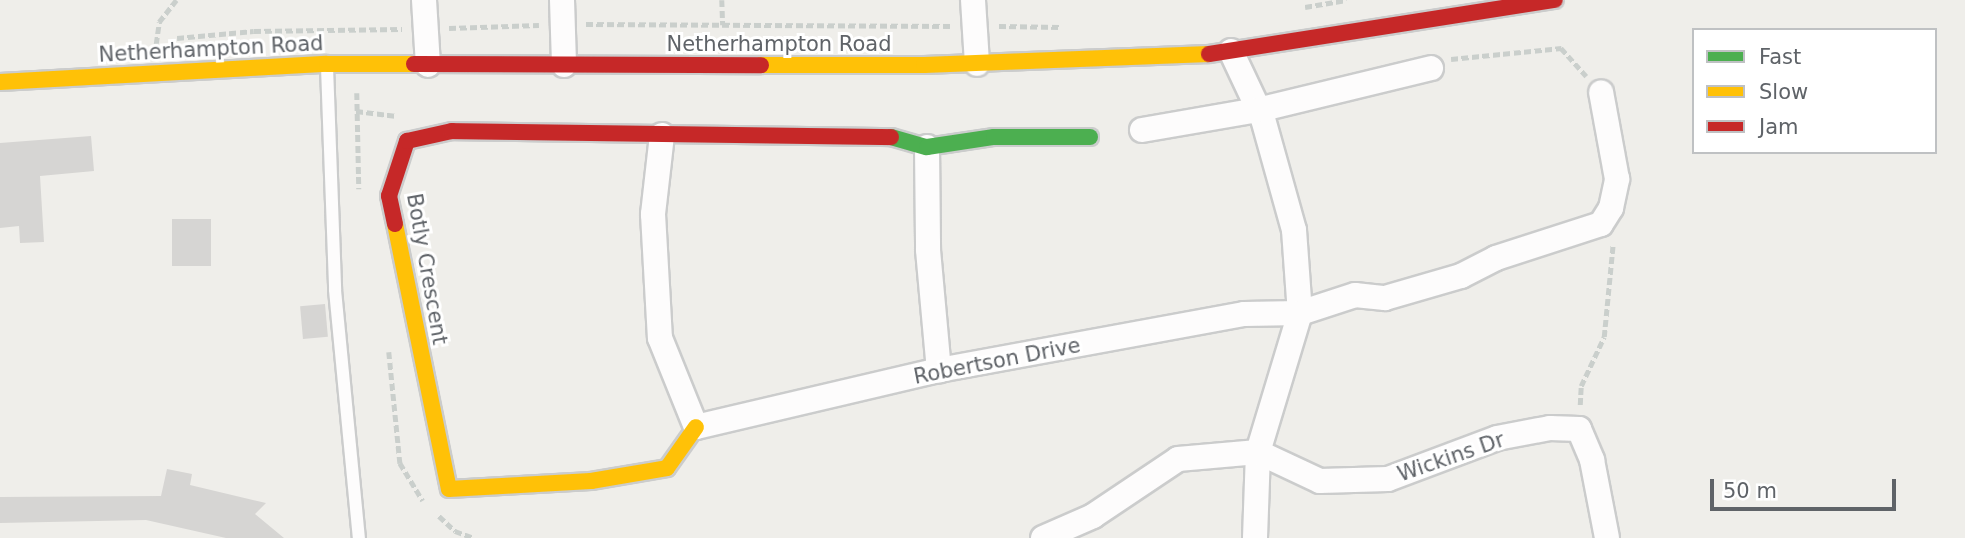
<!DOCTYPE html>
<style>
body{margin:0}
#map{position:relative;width:1965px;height:538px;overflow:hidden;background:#efeeea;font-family:"DejaVu Sans",sans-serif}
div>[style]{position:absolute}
.building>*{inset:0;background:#d6d5d3;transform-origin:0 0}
.path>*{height:4.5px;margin-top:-2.25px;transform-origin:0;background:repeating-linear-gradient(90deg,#cacfcc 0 7px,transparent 0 10.5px)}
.roads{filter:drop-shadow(2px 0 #cbcccc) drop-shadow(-2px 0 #cbcccc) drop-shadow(0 2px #cbcccc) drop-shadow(0 -2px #cbcccc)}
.lane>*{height:12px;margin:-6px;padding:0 6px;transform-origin:6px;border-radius:6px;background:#fdfcfc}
.street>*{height:24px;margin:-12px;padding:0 12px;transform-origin:12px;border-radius:12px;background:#fdfcfc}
.fast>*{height:16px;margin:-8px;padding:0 8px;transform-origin:8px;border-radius:8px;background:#4caf50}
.slow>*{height:16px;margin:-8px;padding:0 8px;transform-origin:8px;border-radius:8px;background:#ffc107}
.jam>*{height:16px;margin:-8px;padding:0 8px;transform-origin:8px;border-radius:8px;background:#c62828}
span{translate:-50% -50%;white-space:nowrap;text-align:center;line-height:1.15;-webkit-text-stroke:6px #fff;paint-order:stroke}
.street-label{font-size:21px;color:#5f6368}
.legend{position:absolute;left:1692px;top:28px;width:245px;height:126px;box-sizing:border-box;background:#fff;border:2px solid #bfc1c3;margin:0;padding:9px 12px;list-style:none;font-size:21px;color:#5f6368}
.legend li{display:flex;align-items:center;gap:14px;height:35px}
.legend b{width:35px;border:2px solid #bfc1c3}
.scale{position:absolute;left:1710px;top:479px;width:186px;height:32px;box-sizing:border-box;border:4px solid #5f6368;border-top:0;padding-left:9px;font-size:21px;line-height:24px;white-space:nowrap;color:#5f6368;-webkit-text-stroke:5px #fff;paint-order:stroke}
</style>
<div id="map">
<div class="building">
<i style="clip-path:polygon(91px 136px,94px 171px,40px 176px,44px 242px,20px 243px,19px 226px,0 228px,0 143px)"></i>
<i style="left:211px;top:219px;width:47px;height:39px;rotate:90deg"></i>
<i style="left:325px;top:304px;width:33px;height:25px;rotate:85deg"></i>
<i style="clip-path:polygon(167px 469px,192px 474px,190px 485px,266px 503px,255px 514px,284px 538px,226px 538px,146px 520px,0 523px,0 497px,161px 496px)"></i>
</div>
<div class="path">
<i style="left:722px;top:0;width:25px;rotate:88deg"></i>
<i style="left:1305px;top:7px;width:42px;rotate:-9.7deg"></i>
<i style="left:586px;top:24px;width:366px;rotate:0.3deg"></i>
<i style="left:999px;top:26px;width:61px;rotate:0.9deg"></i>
<i style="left:449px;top:28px;width:90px;rotate:-1.9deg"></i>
<i style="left:177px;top:38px;width:77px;rotate:-5.2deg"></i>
<i style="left:254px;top:31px;width:148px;rotate:-0.8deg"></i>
<i style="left:156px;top:44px;width:22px;rotate:-82deg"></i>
<i style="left:159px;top:22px;width:28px;rotate:-52deg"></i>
<i style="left:1451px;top:59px;width:111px;rotate:-5.7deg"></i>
<i style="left:1561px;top:48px;width:38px;rotate:48deg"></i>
<i style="left:357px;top:93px;width:96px;rotate:88.8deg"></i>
<i style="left:356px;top:111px;width:41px;rotate:7deg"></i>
<i style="left:389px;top:352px;width:112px;rotate:84.3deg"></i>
<i style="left:400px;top:463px;width:44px;rotate:58.8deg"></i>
<i style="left:1580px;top:405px;width:19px;rotate:-87deg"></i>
<i style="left:1581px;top:386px;width:54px;rotate:-64.9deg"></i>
<i style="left:1604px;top:337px;width:93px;rotate:-84.5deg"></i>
<i style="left:439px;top:516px;width:22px;rotate:43deg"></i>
<i style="left:455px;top:531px;width:20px;rotate:20deg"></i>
</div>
<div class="roads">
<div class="lane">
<i style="left:327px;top:67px;width:223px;rotate:87.9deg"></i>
<i style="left:335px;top:290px;width:249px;rotate:84.5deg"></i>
</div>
<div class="street">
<i style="left:424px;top:0;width:65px;rotate:86.5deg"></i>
<i style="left:562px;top:0;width:65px;rotate:88.2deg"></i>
<i style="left:973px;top:0;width:64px;rotate:86.4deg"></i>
<i style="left:1231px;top:51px;width:75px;rotate:64.8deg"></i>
<i style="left:1263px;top:119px;width:115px;rotate:74.4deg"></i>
<i style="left:1294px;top:230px;width:83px;rotate:85.9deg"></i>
<i style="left:1300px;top:313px;width:145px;rotate:106.8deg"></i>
<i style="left:1258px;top:452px;width:86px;rotate:92deg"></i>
<i style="left:1142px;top:130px;width:118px;rotate:-9.8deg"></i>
<i style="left:1258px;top:110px;width:178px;rotate:-13.6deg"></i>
<i style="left:662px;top:135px;width:80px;rotate:96.5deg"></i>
<i style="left:653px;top:214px;width:124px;rotate:86.8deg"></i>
<i style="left:660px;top:338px;width:96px;rotate:68deg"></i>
<i style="left:696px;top:427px;width:250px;rotate:-13.2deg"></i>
<i style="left:939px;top:370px;width:310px;rotate:-10.4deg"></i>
<i style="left:1244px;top:314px;width:56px;rotate:-1deg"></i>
<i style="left:1300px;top:313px;width:58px;rotate:-18.1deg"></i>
<i style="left:1355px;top:295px;width:30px;rotate:6deg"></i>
<i style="left:1385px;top:298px;width:79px;rotate:-16.1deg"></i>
<i style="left:1461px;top:276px;width:39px;rotate:-27deg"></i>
<i style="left:1496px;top:258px;width:110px;rotate:-17.9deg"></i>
<i style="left:1601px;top:224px;width:19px;rotate:-58deg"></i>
<i style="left:1611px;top:208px;width:30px;rotate:-78deg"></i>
<i style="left:1617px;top:179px;width:88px;rotate:-100.4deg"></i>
<i style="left:927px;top:147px;width:103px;rotate:89.4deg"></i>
<i style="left:928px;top:250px;width:121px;rotate:84.8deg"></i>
<i style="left:1043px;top:538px;width:55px;rotate:-23.7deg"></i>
<i style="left:1093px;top:516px;width:102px;rotate:-33.8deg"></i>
<i style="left:1178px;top:459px;width:80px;rotate:-5deg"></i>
<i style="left:1258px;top:452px;width:68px;rotate:25.1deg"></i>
<i style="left:1320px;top:481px;width:68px;rotate:-1.7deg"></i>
<i style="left:1388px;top:479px;width:116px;rotate:-20.6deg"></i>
<i style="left:1497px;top:438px;width:54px;rotate:-10.7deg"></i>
<i style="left:1550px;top:428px;width:29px;rotate:2deg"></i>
<i style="left:1579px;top:429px;width:34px;rotate:67deg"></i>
<i style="left:1592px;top:460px;width:79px;rotate:79.1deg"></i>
</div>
<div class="fast">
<i style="left:891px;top:137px;width:37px;rotate:16deg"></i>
<i style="left:927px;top:147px;width:68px;rotate:-8.5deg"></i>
<i style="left:994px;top:137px;width:96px"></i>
</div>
<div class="slow">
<i style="left:761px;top:65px;width:163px"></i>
<i style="left:924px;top:65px;width:285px;rotate:-2.2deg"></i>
<i style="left:0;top:82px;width:327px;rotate:-3.2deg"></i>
<i style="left:327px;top:64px;width:87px"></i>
<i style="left:395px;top:224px;width:270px;rotate:78.5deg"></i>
<i style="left:449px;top:489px;width:142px;rotate:-3.2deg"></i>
<i style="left:591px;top:481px;width:77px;rotate:-9.7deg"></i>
<i style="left:667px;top:468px;width:50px;rotate:-54.7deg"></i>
</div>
<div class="jam">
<i style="left:1209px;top:54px;width:350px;rotate:-8.9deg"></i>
<i style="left:414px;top:64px;width:347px;rotate:0.2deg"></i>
<i style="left:395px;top:224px;width:29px;rotate:-102deg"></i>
<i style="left:389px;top:196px;width:58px;rotate:-71.9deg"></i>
<i style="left:407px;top:141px;width:46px;rotate:-12.5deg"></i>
<i style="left:452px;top:131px;width:439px;rotate:0.8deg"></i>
</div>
</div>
<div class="street-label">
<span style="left:779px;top:44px">Netherhampton Road</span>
<span style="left:211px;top:49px;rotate:-3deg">Netherhampton Road</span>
<span style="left:427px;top:269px;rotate:80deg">Botly Crescent</span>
<span style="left:997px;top:361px;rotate:-11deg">Robertson Drive</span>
<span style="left:1451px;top:457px;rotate:-19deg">Wickins Dr</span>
</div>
<ul class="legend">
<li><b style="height:9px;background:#4caf50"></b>Fast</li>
<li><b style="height:9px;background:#ffc107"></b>Slow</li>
<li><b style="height:9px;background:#c62828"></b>Jam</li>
</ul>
<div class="scale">50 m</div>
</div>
